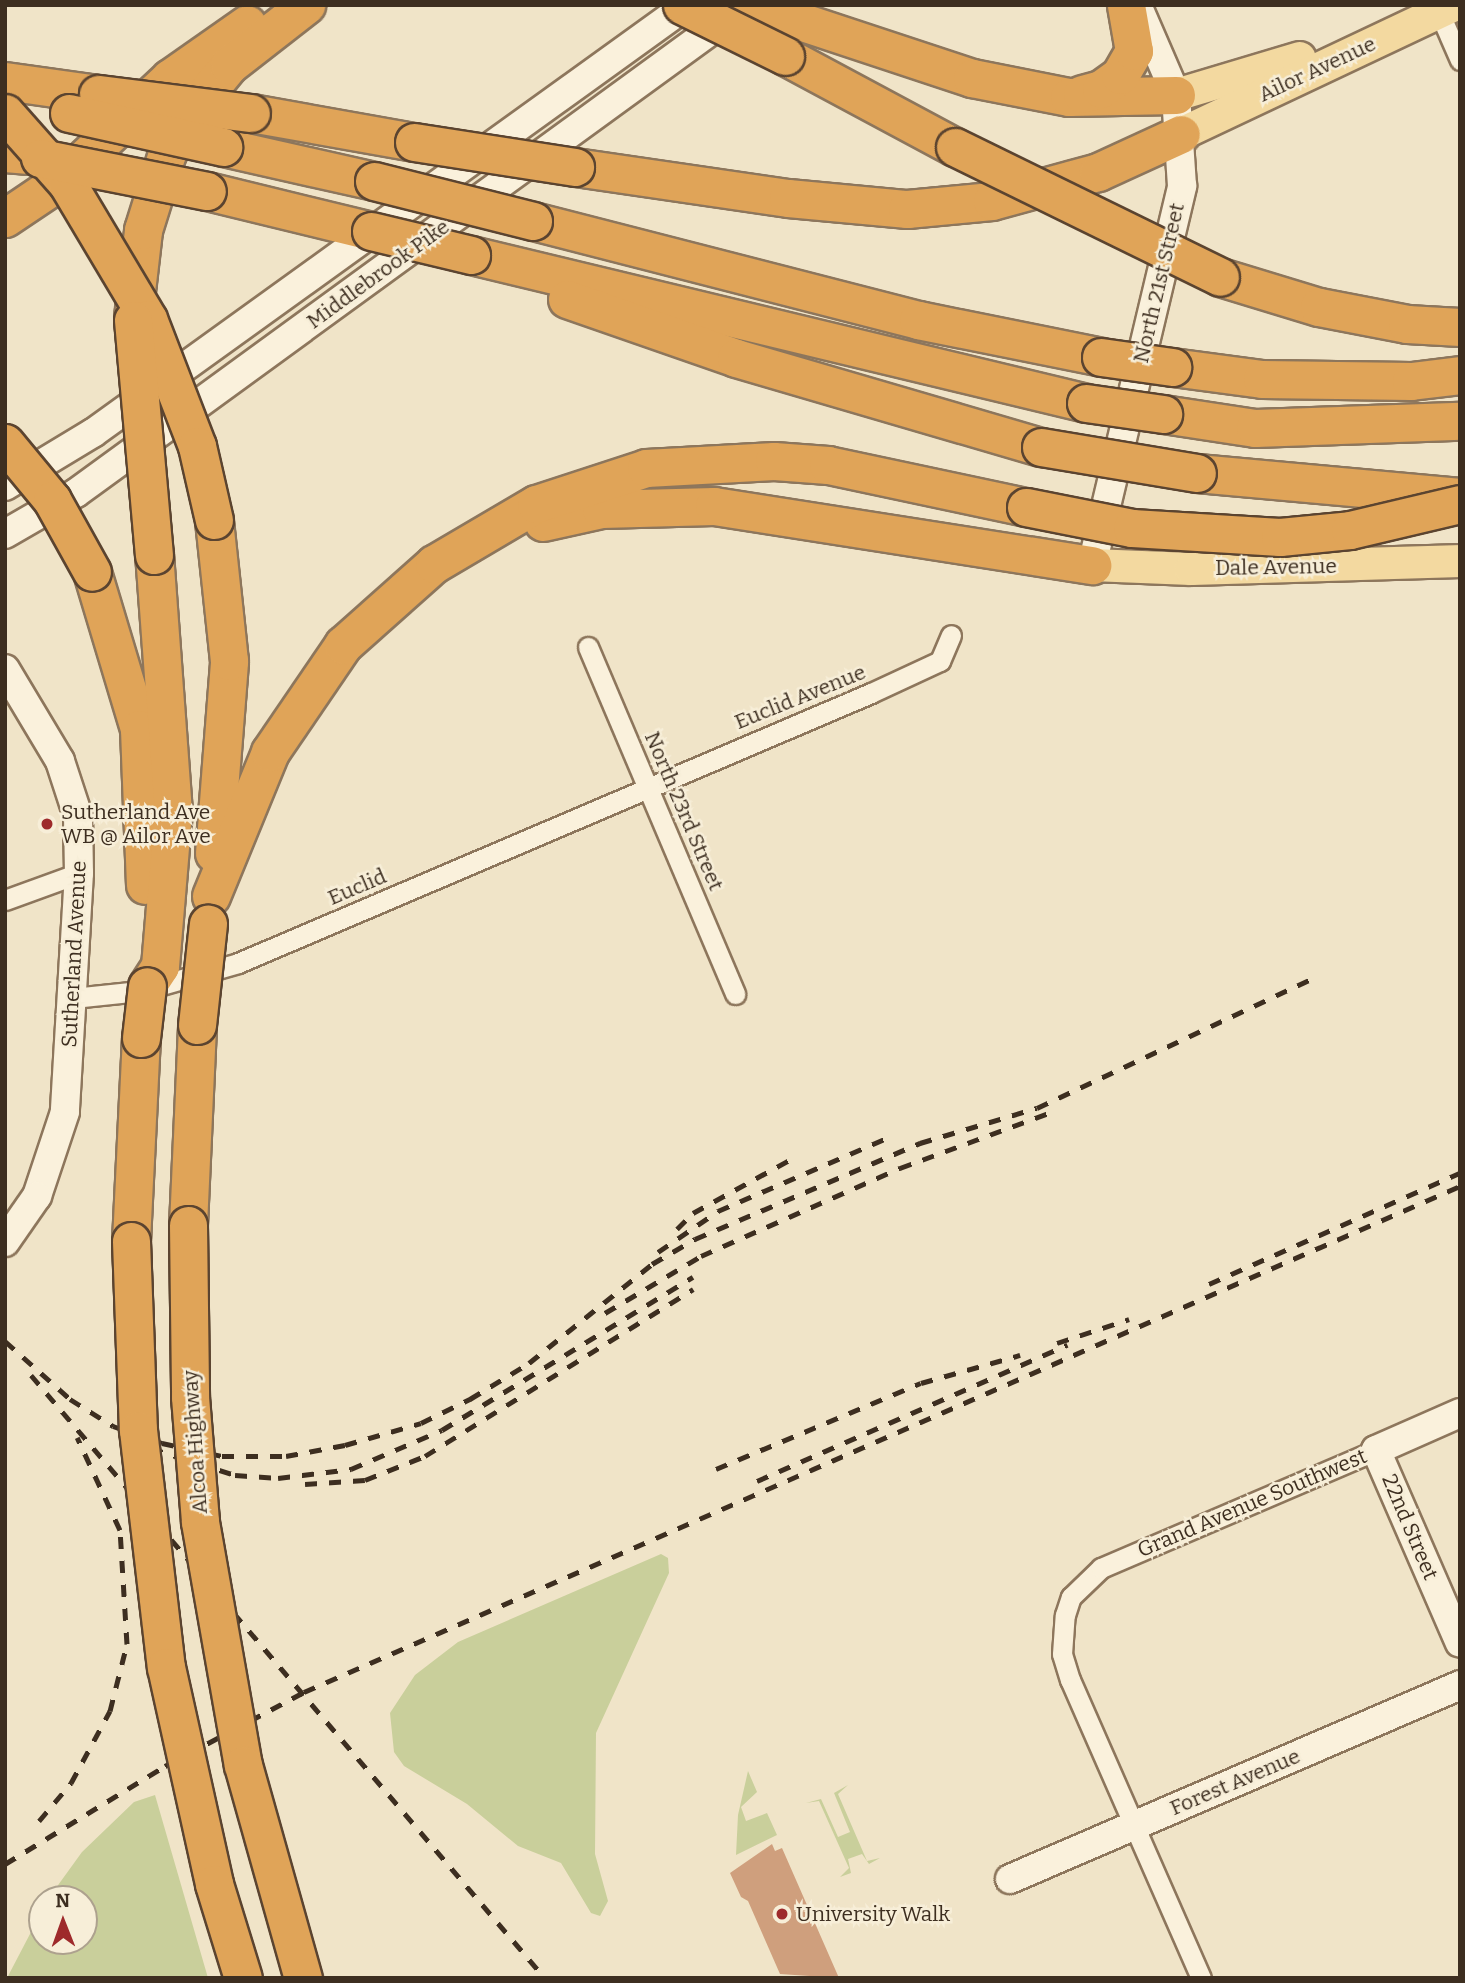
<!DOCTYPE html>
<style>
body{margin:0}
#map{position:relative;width:1465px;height:1983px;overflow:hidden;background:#f0e4c8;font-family:Bitter,serif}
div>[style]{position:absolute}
.green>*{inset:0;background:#c9cf9b}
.building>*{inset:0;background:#cf9f7d}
.roads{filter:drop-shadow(2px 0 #8d765c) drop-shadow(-2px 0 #8d765c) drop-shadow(0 2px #8d765c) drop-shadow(0 -2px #8d765c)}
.street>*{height:19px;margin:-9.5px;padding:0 9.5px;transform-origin:9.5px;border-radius:9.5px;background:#faf1dc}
.secondary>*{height:28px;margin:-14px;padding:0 14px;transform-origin:14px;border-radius:14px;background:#faf1dc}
.primary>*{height:32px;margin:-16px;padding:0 16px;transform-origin:16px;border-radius:16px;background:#f3d9a0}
.highway>*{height:37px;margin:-18.5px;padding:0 18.5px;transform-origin:18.5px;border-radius:18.5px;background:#e0a458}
.rail>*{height:5px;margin-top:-2.5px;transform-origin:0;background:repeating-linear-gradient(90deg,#3d2e20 0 12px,transparent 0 24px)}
.bridges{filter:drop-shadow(2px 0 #5b4430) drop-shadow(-2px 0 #5b4430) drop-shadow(0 2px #5b4430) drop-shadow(0 -2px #5b4430)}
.highway-bridge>*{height:37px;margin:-18.5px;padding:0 18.5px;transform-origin:18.5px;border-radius:18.5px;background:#e0a458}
.dots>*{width:19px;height:19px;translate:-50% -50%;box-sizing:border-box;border:4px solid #f7eed8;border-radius:50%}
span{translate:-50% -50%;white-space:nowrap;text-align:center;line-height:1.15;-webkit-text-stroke:5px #f7eed8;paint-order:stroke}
.street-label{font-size:21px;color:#3d2e20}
.poi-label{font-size:21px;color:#3d2e20}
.left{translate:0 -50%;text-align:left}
.frame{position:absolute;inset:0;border:7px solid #3d2e20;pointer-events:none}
.north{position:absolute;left:28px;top:1885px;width:70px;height:70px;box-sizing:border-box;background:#f7eed8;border:2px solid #ada18e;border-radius:50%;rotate:359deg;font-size:19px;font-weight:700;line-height:28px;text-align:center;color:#3d2e20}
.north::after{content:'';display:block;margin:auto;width:24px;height:32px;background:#9e2a2b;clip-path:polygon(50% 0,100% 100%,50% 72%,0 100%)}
</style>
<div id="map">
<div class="green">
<i style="clip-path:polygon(661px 1554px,668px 1558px,669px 1573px,596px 1733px,595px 1854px,608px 1901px,600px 1916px,591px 1913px,561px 1863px,518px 1846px,467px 1804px,404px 1766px,394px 1752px,390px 1713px,415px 1675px,458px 1642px)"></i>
<i style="clip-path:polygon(748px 1771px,757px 1792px,741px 1807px,746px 1821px,767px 1813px,777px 1835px,736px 1855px,738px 1815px)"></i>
<i style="clip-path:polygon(848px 1785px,838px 1794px,867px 1861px,880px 1858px,869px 1864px,862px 1854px,848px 1859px,851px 1873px,840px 1877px,849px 1868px,819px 1801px,806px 1803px,821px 1799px,838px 1837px,850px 1832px,834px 1793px)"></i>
<i style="clip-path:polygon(155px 1795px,208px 1978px,7px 1978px,42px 1911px,42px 1941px,84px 1941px,84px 1899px,48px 1899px,82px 1852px,134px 1802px)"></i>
</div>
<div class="building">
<i style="clip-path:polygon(772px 1844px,775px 1851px,782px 1848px,839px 1978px,780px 1974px,748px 1901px,741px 1897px,730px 1873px)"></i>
</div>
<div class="roads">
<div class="street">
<i style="left:1436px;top:5px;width:60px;rotate:66.4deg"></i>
<i style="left:588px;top:647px;width:377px;rotate:67deg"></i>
<i style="left:5px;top:900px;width:79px;rotate:-20deg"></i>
<i style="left:73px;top:998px;width:67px;rotate:-6deg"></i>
<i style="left:140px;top:991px;width:102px;rotate:-15.9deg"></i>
<i style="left:238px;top:963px;width:688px;rotate:-23.1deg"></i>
<i style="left:871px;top:693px;width:76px;rotate:-24.9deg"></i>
<i style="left:940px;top:661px;width:28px;rotate:-67deg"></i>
<i style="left:1201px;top:1978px;width:326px;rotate:-113.7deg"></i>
<i style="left:1070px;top:1680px;width:27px;rotate:-107deg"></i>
<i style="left:1062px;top:1654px;width:39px;rotate:-86deg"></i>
<i style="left:1065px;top:1615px;width:19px;rotate:-72deg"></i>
<i style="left:1071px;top:1597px;width:42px;rotate:-44deg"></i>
<i style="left:1101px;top:1568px;width:299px;rotate:-23.2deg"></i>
</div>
<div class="secondary">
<i style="left:5px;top:486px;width:103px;rotate:-31.1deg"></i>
<i style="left:93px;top:433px;width:732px;rotate:-35.77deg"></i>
<i style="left:5px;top:534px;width:82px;rotate:-30deg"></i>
<i style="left:76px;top:493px;width:815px;rotate:-36.07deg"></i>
<i style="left:1092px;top:565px;width:390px;rotate:-76.6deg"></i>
<i style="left:1182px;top:186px;width:91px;rotate:-93.8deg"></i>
<i style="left:1176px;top:95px;width:98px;rotate:-113.4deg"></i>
<i style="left:5px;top:669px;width:107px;rotate:59.1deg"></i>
<i style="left:60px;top:761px;width:58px;rotate:71.9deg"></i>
<i style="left:78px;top:816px;width:57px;rotate:89deg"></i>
<i style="left:79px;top:873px;width:239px;rotate:93.4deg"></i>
<i style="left:65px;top:1112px;width:89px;rotate:108.4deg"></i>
<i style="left:37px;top:1196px;width:56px;rotate:124.8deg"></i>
<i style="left:1460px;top:1413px;width:92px;rotate:156.2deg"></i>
<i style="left:1376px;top:1450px;width:210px;rotate:66.5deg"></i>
<i style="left:1010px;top:1879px;width:490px;rotate:-23.3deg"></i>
</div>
<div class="primary">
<i style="left:1176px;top:95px;width:129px;rotate:-16.6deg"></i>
<i style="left:1181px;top:134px;width:302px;rotate:-25.3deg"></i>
<i style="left:1092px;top:565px;width:99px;rotate:2.3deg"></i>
<i style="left:1191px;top:569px;width:269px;rotate:-1.7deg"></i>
</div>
<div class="highway">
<i style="left:751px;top:5px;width:233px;rotate:18.3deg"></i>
<i style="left:972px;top:78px;width:99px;rotate:11.1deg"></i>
<i style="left:1069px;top:97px;width:107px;rotate:-1.1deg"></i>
<i style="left:785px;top:56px;width:193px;rotate:28.2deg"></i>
<i style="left:5px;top:81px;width:94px;rotate:8deg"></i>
<i style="left:1082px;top:94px;width:20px;rotate:-15deg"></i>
<i style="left:1101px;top:89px;width:24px;rotate:-36deg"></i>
<i style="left:1120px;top:75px;width:28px;rotate:-60deg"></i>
<i style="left:1134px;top:51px;width:47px;rotate:-99.9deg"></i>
<i style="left:251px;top:113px;width:166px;rotate:10.1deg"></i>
<i style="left:223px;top:147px;width:155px;rotate:12.7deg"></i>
<i style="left:5px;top:153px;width:21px;rotate:5deg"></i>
<i style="left:575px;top:167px;width:215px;rotate:8.3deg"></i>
<i style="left:788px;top:198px;width:120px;rotate:5.3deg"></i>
<i style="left:907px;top:209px;width:85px;rotate:-5.4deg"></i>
<i style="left:992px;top:201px;width:110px;rotate:-15.3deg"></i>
<i style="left:1098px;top:172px;width:91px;rotate:-24.6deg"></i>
<i style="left:207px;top:191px;width:169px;rotate:13.7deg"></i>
<i style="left:5px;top:218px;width:66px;rotate:-33.9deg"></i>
<i style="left:60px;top:181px;width:151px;rotate:-43.1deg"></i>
<i style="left:170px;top:78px;width:94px;rotate:-35deg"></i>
<i style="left:533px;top:221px;width:398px;rotate:14.4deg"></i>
<i style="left:918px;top:320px;width:187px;rotate:11.4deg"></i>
<i style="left:471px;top:255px;width:633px;rotate:13.53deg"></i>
<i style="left:1220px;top:277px;width:103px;rotate:16.9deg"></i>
<i style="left:1319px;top:307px;width:90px;rotate:10.9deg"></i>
<i style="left:1407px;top:324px;width:53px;rotate:3.2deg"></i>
<i style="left:567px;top:299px;width:179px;rotate:19.2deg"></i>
<i style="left:736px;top:358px;width:318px;rotate:16.3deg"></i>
<i style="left:133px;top:317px;width:88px;rotate:-83.4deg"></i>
<i style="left:143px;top:230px;width:81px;rotate:-72.7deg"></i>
<i style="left:167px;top:153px;width:43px;rotate:-61.1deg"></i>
<i style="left:188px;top:115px;width:65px;rotate:-50.6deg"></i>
<i style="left:229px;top:65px;width:98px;rotate:-37.9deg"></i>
<i style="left:1172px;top:367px;width:91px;rotate:7.6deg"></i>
<i style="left:1262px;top:379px;width:149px;rotate:0.8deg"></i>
<i style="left:1411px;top:381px;width:49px;rotate:-7deg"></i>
<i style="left:1163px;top:414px;width:93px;rotate:8.7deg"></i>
<i style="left:1255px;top:428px;width:205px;rotate:-2deg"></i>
<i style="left:1197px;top:473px;width:264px;rotate:5.2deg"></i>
<i style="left:543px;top:522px;width:59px;rotate:-12.6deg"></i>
<i style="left:601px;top:509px;width:113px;rotate:-1.5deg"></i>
<i style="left:714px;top:506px;width:383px;rotate:8.9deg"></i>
<i style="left:92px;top:572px;width:164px;rotate:73.3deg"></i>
<i style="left:139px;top:729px;width:156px;rotate:87.8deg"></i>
<i style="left:214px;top:853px;width:193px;rotate:-85.5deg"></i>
<i style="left:229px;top:661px;width:142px;rotate:-96.1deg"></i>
<i style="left:211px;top:896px;width:156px;rotate:-67.7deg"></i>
<i style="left:270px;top:752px;width:130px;rotate:-55.7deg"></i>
<i style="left:343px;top:645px;width:122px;rotate:-41.7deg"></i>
<i style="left:434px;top:564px;width:118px;rotate:-30.5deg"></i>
<i style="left:536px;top:504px;width:116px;rotate:-18.1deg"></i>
<i style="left:646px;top:468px;width:128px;rotate:-3.1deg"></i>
<i style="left:774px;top:461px;width:54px;rotate:4.2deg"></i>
<i style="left:828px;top:465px;width:202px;rotate:12deg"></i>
<i style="left:147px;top:986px;width:24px;rotate:-57deg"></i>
<i style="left:160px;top:966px;width:155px;rotate:-85.2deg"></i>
<i style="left:173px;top:812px;width:258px;rotate:-94.2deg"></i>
<i style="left:188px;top:1225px;width:200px;rotate:-87.4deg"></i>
<i style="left:131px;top:1241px;width:203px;rotate:-87.2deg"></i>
</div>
</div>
<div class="rail">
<i style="left:677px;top:1229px;width:23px;rotate:-45deg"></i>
<i style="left:693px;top:1213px;width:116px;rotate:-28.8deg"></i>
<i style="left:658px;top:1252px;width:73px;rotate:-34.3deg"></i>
<i style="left:718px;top:1211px;width:184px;rotate:-23.4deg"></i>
<i style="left:1209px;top:1284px;width:274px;rotate:-23.9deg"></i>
<i style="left:605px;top:1313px;width:112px;rotate:-30.7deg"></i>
<i style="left:701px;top:1256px;width:218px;rotate:-23.9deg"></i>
<i style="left:900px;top:1168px;width:164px;rotate:-20.3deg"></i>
<i style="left:5px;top:1341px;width:87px;rotate:41.7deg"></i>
<i style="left:70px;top:1399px;width:51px;rotate:32.1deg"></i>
<i style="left:113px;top:1426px;width:52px;rotate:19.1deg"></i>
<i style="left:162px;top:1443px;width:61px;rotate:12.2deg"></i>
<i style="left:222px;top:1456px;width:64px"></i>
<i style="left:286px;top:1456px;width:60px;rotate:-10.6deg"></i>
<i style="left:345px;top:1445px;width:79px;rotate:-16.1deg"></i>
<i style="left:421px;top:1423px;width:55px;rotate:-26.1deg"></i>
<i style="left:470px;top:1399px;width:69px;rotate:-31.4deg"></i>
<i style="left:529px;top:1363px;width:158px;rotate:-38.8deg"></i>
<i style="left:652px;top:1264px;width:50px;rotate:-30.2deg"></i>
<i style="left:695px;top:1239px;width:245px;rotate:-23.1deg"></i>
<i style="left:920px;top:1143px;width:122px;rotate:-16.7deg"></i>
<i style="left:1037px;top:1108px;width:305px;rotate:-25.2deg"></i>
<i style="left:1057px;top:1343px;width:76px;rotate:-18.4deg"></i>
<i style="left:31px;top:1375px;width:792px;rotate:49.56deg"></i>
<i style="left:128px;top:1441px;width:112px;rotate:17.6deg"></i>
<i style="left:235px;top:1475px;width:43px;rotate:4deg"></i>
<i style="left:278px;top:1478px;width:74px;rotate:-7deg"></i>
<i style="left:351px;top:1469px;width:99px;rotate:-23.2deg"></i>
<i style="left:442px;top:1430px;width:294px;rotate:-31.4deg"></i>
<i style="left:716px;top:1469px;width:222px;rotate:-22.8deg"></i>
<i style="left:921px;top:1383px;width:103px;rotate:-15.8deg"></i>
<i style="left:757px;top:1481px;width:339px;rotate:-23.7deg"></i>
<i style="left:305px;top:1484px;width:60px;rotate:-3.8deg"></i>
<i style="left:365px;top:1480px;width:65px;rotate:-21.8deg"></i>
<i style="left:425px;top:1456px;width:316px;rotate:-31.9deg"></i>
<i style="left:39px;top:1821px;width:50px;rotate:-49.9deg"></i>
<i style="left:71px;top:1783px;width:82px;rotate:-61.6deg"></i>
<i style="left:110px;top:1711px;width:69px;rotate:-75.8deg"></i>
<i style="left:127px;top:1644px;width:114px;rotate:-93.5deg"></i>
<i style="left:120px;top:1530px;width:102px;rotate:-114.8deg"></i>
<i style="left:5px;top:1864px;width:188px;rotate:-31.5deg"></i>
<i style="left:165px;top:1766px;width:157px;rotate:-28deg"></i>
<i style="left:304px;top:1692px;width:1262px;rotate:-23.64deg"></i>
</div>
<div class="bridges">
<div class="highway-bridge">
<i style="left:682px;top:5px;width:115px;rotate:26.3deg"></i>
<i style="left:98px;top:94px;width:154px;rotate:7.1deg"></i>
<i style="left:5px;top:113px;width:94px;rotate:48.5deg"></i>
<i style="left:67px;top:183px;width:158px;rotate:59.2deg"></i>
<i style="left:148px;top:319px;width:136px;rotate:68.9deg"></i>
<i style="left:197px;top:446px;width:76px;rotate:77.1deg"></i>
<i style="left:69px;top:113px;width:158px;rotate:12.4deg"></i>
<i style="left:414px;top:142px;width:163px;rotate:8.8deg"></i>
<i style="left:955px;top:147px;width:295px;rotate:26.1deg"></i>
<i style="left:40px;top:158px;width:170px;rotate:11.2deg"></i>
<i style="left:374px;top:181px;width:164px;rotate:14.1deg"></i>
<i style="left:371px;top:231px;width:103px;rotate:13.5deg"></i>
<i style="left:133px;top:320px;width:236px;rotate:84.9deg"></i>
<i style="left:1101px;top:357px;width:72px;rotate:8deg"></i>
<i style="left:1086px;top:403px;width:78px;rotate:8.1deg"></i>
<i style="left:5px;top:443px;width:74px;rotate:50.5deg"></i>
<i style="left:52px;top:500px;width:82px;rotate:60.9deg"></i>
<i style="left:1041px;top:447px;width:158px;rotate:9.5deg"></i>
<i style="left:1026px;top:507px;width:108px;rotate:11.2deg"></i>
<i style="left:1132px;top:528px;width:148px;rotate:3.5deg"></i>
<i style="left:1280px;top:537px;width:70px;rotate:-5.7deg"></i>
<i style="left:1350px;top:530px;width:113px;rotate:-13.3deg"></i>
<i style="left:197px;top:1025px;width:102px;rotate:-83.8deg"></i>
<i style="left:141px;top:1038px;width:52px;rotate:-83.4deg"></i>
<i style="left:188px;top:1225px;width:172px;rotate:89.3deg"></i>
<i style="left:190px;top:1397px;width:125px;rotate:85.4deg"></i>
<i style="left:200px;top:1522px;width:247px;rotate:80deg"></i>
<i style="left:243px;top:1765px;width:221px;rotate:74.3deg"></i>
<i style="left:131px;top:1241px;width:189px;rotate:87.9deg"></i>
<i style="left:138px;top:1430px;width:239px;rotate:83.3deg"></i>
<i style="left:166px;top:1667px;width:222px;rotate:77.5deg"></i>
<i style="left:214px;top:1884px;width:98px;rotate:72.9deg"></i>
</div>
</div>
<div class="dots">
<i style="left:47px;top:824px;background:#9e2a2b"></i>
<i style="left:782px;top:1914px;background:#9e2a2b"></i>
</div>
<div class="street-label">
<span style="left:1317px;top:69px;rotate:-25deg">Ailor Avenue</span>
<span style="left:378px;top:274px;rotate:-36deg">Middlebrook Pike</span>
<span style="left:1159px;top:283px;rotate:-77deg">North 21st Street</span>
<span style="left:1276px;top:567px;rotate:-1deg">Dale Avenue</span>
<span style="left:800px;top:697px;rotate:-22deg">Euclid Avenue</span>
<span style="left:684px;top:811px;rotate:67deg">North 23rd Street</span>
<span style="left:357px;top:887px;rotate:-23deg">Euclid</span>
<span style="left:74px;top:954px;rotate:-87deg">Sutherland Avenue</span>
<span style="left:195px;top:1442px;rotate:-94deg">Alcoa Highway</span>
<span style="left:1252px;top:1503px;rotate:-23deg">Grand Avenue Southwest</span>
<span style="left:1410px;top:1527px;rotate:67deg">22nd Street</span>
<span style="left:1235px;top:1782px;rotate:-23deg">Forest Avenue</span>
</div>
<div class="poi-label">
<span class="left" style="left:61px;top:824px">Sutherland Ave<br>WB @ Ailor Ave</span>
<span class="left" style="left:796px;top:1914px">University Walk</span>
</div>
<div class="frame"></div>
<div class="north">N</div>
</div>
